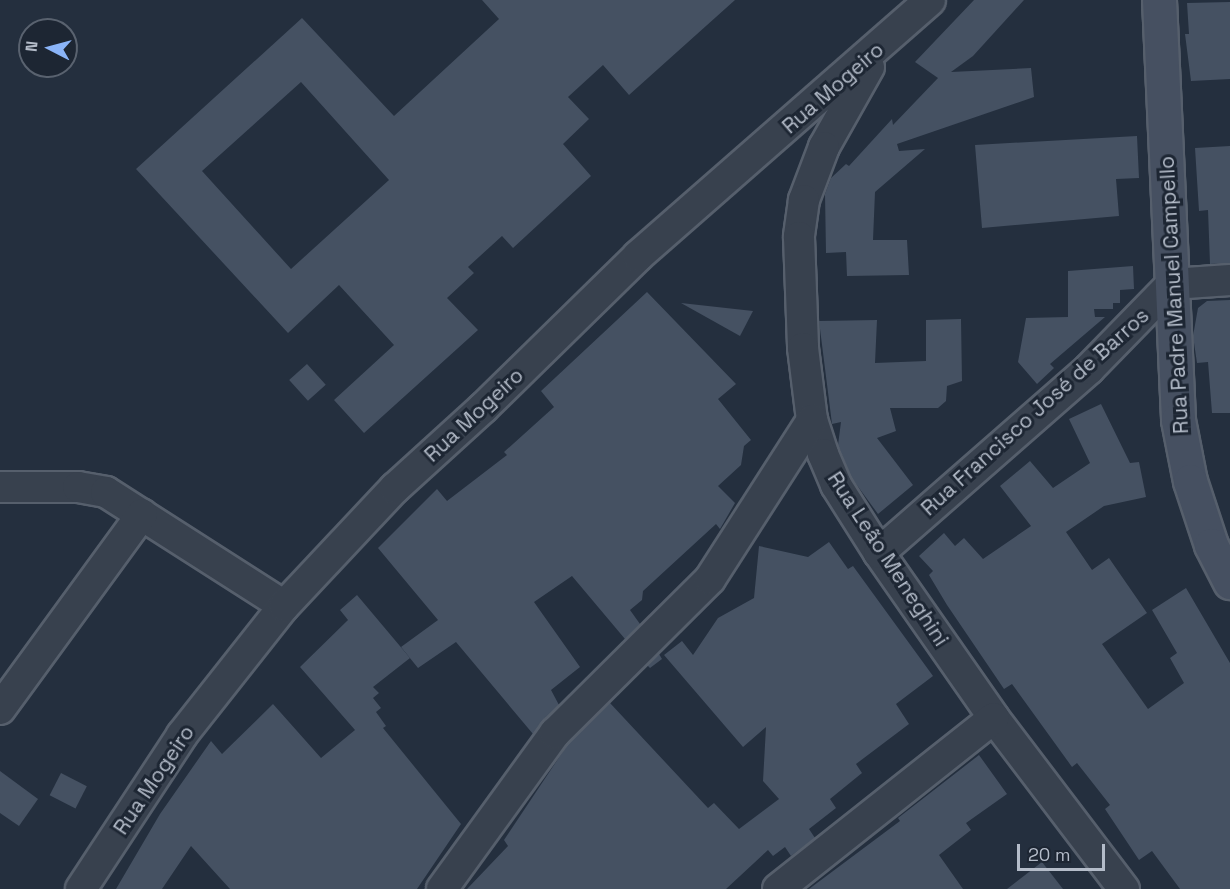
<!DOCTYPE html>
<meta charset="utf-8">
<style>
body{margin:0}
#map{position:relative;width:1230px;height:889px;overflow:hidden;background:#242f3e;font-family:"Space Grotesk",sans-serif}
div>[style]{position:absolute}
.building>*{inset:0;background:#455162;transform-origin:0 0}
.roads{filter:drop-shadow(2px 0 #565f6c) drop-shadow(-2px 0 #565f6c) drop-shadow(0 2px #565f6c) drop-shadow(0 -2px #565f6c)}
.minor>*{height:30px;margin:-15px;padding:0 15px;transform-origin:15px;border-radius:15px;background:#38414e}
.secondary>*{height:33px;margin:-16.5px;padding:0 16.5px;transform-origin:16.5px;border-radius:16.5px;background:#465061}
span{translate:-50% -50%;white-space:nowrap;text-align:center;line-height:1.15;-webkit-text-stroke:6px #1d2633;paint-order:stroke}
.street-label{font-size:21px;color:#b4bcc9}
.north{position:absolute;left:18px;top:18px;width:60px;height:60px;box-sizing:border-box;background:#1d2633;border:2px solid #59626f;border-radius:50%;rotate:276deg;font-size:16px;font-weight:700;line-height:24px;text-align:center;color:#b4bcc9}
.north::after{content:'';display:block;margin:auto;width:21px;height:27px;background:#8ab4f8;clip-path:polygon(50% 0,100% 100%,50% 72%,0 100%)}
.scale{position:absolute;left:1017px;top:844px;width:88px;height:27px;box-sizing:border-box;border:3px solid #b4bcc9;border-top:0;padding-left:8px;font-size:18px;line-height:21px;white-space:nowrap;color:#b4bcc9;-webkit-text-stroke:4px #1d2633;paint-order:stroke}
</style>
<div id="map">
<div class="building">
<i style="clip-path:polygon(evenodd,482px 0,735px 0,629px 95px,603px 65px,568px 97px,589px 119px,563px 144px,591px 176px,513px 248px,502px 236px,468px 267px,474px 273px,447px 298px,478px 330px,364px 433px,334px 400px,394px 345px,339px 285px,288px 333px,136px 169px,302px 18px,394px 116px,499px 19px,482px 0,301px 82px,389px 180px,291px 269px,202px 171px,301px 82px)"></i>
<i style="clip-path:polygon(974px 0,1024px 0,973px 56px,951px 72px,1031px 68px,1034px 97px,897px 144px,899px 151px,925px 149px,875px 192px,873px 240px,907px 240px,909px 275px,847px 276px,846px 252px,826px 253px,825px 194px,831px 178px,846px 164px,849px 166px,892px 119px,893px 125px,938px 78px,915px 62px)"></i>
<i style="clip-path:polygon(1230px 2px,1230px 79px,1191px 81px,1185px 34px,1189px 34px,1187px 3px)"></i>
<i style="clip-path:polygon(1137px 136px,1139px 178px,1116px 179px,1119px 216px,982px 228px,975px 145px)"></i>
<i style="clip-path:polygon(1230px 146px,1230px 263px,1210px 264px,1208px 210px,1199px 211px,1195px 148px)"></i>
<i style="clip-path:polygon(1133px 266px,1134px 289px,1120px 290px,1120px 303px,1113px 303px,1113px 309px,1094px 309px,1095px 317px,1105px 317px,1050px 364px,1054px 368px,1037px 384px,1018px 362px,1026px 318px,1068px 317px,1068px 271px)"></i>
<i style="clip-path:polygon(647px 292px,736px 384px,718px 399px,751px 440px,744px 446px,741px 465px,718px 486px,735px 503px,720px 529px,716px 524px,643px 591px,642px 600px,630px 610px,640px 624px,625px 639px,572px 576px,534px 602px,580px 667px,551px 690px,559px 705px,533px 734px,456px 642px,418px 668px,401px 647px,438px 620px,378px 548px,437px 489px,447px 501px,507px 455px,504px 452px,554px 407px,541px 391px)"></i>
<i style="clip-path:polygon(1230px 300px,1230px 413px,1212px 413px,1208px 362px,1197px 363px,1193px 336px,1198px 308px,1207px 301px)"></i>
<i style="clip-path:polygon(681px 303px,753px 311px,740px 336px)"></i>
<i style="clip-path:polygon(961px 319px,962px 381px,947px 386px,946px 401px,938px 408px,890px 408px,896px 431px,877px 438px,913px 485px,878px 514px,851px 477px,838px 445px,841px 422px,832px 424px,819px 321px,877px 320px,875px 363px,926px 361px,926px 320px)"></i>
<i style="left:307px;top:364px;width:28px;height:24px;rotate:48deg"></i>
<i style="clip-path:polygon(1101px 404px,1130px 463px,1139px 462px,1146px 497px,1104px 506px,1066px 532px,1092px 570px,1109px 558px,1147px 613px,1102px 644px,1148px 709px,1184px 683px,1170px 658px,1177px 653px,1152px 610px,1186px 588px,1230px 663px,1230px 889px,1180px 889px,1152px 851px,1139px 860px,1105px 809px,1110px 805px,1077px 763px,1072px 767px,1012px 684px,1004px 689px,947px 605px,929px 575px,933px 571px,919px 556px,944px 533px,955px 546px,964px 538px,983px 559px,1031px 526px,1000px 486px,1030px 461px,1053px 488px,1090px 463px,1069px 419px)"></i>
<i style="clip-path:polygon(829px 542px,848px 569px,853px 566px,933px 676px,896px 704px,909px 724px,856px 764px,862px 773px,830px 799px,836px 808px,809px 829px,815px 838px,791px 856px,785px 847px,773px 856px,768px 850px,726px 889px,467px 889px,508px 846px,504px 840px,568px 744px,610px 703px,708px 808px,714px 803px,739px 829px,779px 799px,763px 781px,766px 727px,743px 747px,664px 655px,682px 641px,693px 655px,718px 618px,754px 598px,759px 546px,808px 557px)"></i>
<i style="clip-path:polygon(357px 595px,410px 658px,373px 687px,379px 693px,373px 698px,381px 708px,376px 712px,386px 726px,383px 728px,461px 824px,417px 889px,230px 889px,191px 846px,162px 889px,116px 889px,160px 814px,211px 741px,222px 754px,273px 704px,321px 758px,355px 730px,300px 667px,348px 620px,340px 610px)"></i>
<i style="clip-path:polygon(659px 654px,662px 659px,650px 668px,647px 665px)"></i>
<i style="clip-path:polygon(979px 755px,1007px 794px,966px 823px,971px 830px,939px 855px,963px 889px,809px 889px,900px 821px,898px 818px)"></i>
<i style="clip-path:polygon(0 771px,38px 799px,19px 826px,0 813px)"></i>
<i style="left:61px;top:773px;width:29px;height:25px;rotate:27deg"></i>
<i style="clip-path:polygon(1042px 862px,1063px 889px,1007px 889px)"></i>
</div>
<div class="roads">
<div class="minor">
<i style="left:869px;top:67px;width:92px;rotate:119.4deg"></i>
<i style="left:824px;top:147px;width:57px;rotate:110.7deg"></i>
<i style="left:804px;top:200px;width:37px;rotate:98deg"></i>
<i style="left:799px;top:237px;width:111px;rotate:87.9deg"></i>
<i style="left:803px;top:348px;width:73px;rotate:82.9deg"></i>
<i style="left:812px;top:420px;width:36px;rotate:72deg"></i>
<i style="left:823px;top:454px;width:34px;rotate:67deg"></i>
<i style="left:836px;top:485px;width:80px;rotate:57.7deg"></i>
<i style="left:879px;top:553px;width:201px;rotate:55.1deg"></i>
<i style="left:994px;top:718px;width:215px;rotate:52.8deg"></i>
<i style="left:0;top:487px;width:78px"></i>
<i style="left:78px;top:487px;width:28px;rotate:10deg"></i>
<i style="left:106px;top:492px;width:211px;rotate:32.6deg"></i>
<i style="left:879px;top:553px;width:279px;rotate:-41.2deg"></i>
<i style="left:1089px;top:369px;width:119px;rotate:-45.7deg"></i>
<i style="left:1172px;top:284px;width:58px;rotate:-3.9deg"></i>
<i style="left:0;top:709px;width:241px;rotate:-53.9deg"></i>
<i style="left:81px;top:889px;width:184px;rotate:-56.7deg"></i>
<i style="left:182px;top:735px;width:164px;rotate:-51.7deg"></i>
<i style="left:284px;top:606px;width:162px;rotate:-46.8deg"></i>
<i style="left:395px;top:488px;width:119px;rotate:-42.3deg"></i>
<i style="left:483px;top:408px;width:217px;rotate:-44.4deg"></i>
<i style="left:638px;top:256px;width:388px;rotate:-41.2deg"></i>
<i style="left:442px;top:889px;width:193px;rotate:-54.1deg"></i>
<i style="left:555px;top:733px;width:218px;rotate:-44.8deg"></i>
<i style="left:710px;top:579px;width:189px;rotate:-57.3deg"></i>
<i style="left:778px;top:889px;width:275px;rotate:-38.4deg"></i>
</div>
<div class="secondary">
<i style="left:1159px;top:0;width:420px;rotate:87.4deg"></i>
<i style="left:1178px;top:420px;width:62px;rotate:78.9deg"></i>
<i style="left:1190px;top:481px;width:67px;rotate:71.8deg"></i>
<i style="left:1211px;top:545px;width:42px;rotate:62.8deg"></i>
</div>
</div>
<div class="street-label">
<span style="left:833px;top:88px;rotate:-41deg">Rua Mogeiro</span>
<span style="left:1174px;top:295px;rotate:-93deg">Rua Padre Manuel Campello</span>
<span style="left:1035px;top:412px;rotate:-42deg">Rua Francisco José de Barros</span>
<span style="left:474px;top:415px;rotate:-43deg">Rua Mogeiro</span>
<span style="left:888px;top:559px;rotate:57deg">Rua Leão Meneghini</span>
<span style="left:154px;top:780px;rotate:-56deg">Rua Mogeiro</span>
</div>
<div class="north">N</div>
<div class="scale">20 m</div>
</div>
